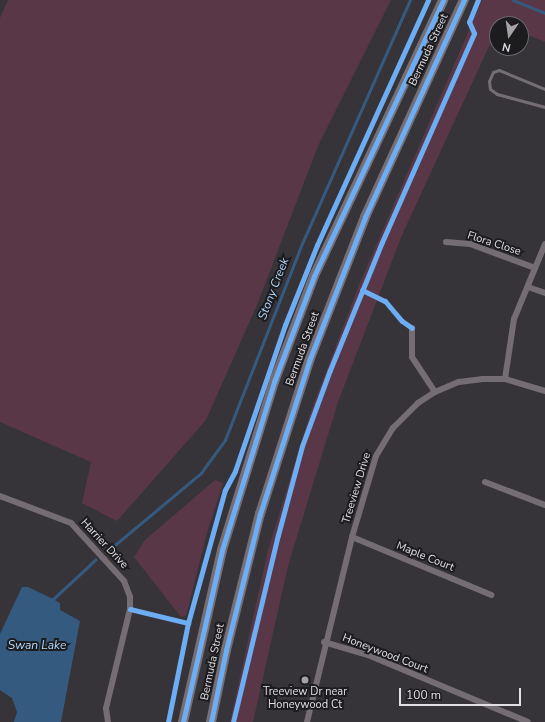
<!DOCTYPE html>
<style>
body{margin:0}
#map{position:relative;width:545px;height:722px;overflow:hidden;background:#363438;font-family:"Nunito Sans",sans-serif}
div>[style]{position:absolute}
.green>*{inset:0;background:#593746}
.water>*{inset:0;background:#355a80}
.stream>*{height:2.5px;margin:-1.25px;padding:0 1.25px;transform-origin:1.25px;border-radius:1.25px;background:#355a80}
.lane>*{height:3px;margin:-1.5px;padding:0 1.5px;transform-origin:1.5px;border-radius:1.5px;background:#746e74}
.street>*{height:6px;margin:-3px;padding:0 3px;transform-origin:3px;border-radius:3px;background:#746e74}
.primary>*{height:10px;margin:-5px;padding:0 5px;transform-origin:5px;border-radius:5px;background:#766f75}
.cycleway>*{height:5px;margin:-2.5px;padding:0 2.5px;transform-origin:2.5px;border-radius:2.5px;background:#6dadf4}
.dots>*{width:11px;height:11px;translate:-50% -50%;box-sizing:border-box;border:2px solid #1c1b1e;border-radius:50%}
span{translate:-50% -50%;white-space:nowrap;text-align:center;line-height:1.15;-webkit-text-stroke:4px #1c1b1e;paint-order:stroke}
.street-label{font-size:11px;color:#e1dfe4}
.poi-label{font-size:11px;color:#e1dfe4}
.water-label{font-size:12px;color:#b2d7fe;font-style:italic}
.north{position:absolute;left:489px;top:16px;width:40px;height:40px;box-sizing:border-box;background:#1c1b1e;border:1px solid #6b696d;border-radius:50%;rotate:193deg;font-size:11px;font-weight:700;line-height:16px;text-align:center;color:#e1dfe4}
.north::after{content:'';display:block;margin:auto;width:14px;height:18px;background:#a5a3a8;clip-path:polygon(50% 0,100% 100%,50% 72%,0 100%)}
.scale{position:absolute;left:399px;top:688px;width:122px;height:18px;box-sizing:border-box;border:2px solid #e1dfe4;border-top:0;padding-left:5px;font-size:12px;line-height:14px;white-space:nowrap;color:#e1dfe4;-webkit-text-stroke:3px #1c1b1e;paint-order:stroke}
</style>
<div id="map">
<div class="green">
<i style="clip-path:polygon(8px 0,391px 0,318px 146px,257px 305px,206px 420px,117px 521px,82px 503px,91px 462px,0 422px,0 18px)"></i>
<i style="clip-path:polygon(482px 0,545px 0,545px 42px,521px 32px,521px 24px,497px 24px,497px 29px,402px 235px,338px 402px,288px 566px,253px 722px,230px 722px,268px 550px,311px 411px,359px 285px)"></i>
<i style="clip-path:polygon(215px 480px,223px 483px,207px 533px,186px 616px,181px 617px,134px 557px,145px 540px)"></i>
</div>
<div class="water">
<i style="clip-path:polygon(22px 587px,28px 587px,51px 598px,60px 603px,60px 610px,80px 621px,61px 722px,14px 722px,17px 712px,12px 698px,0 690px,0 634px)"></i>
</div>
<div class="stream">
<i style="left:513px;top:0;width:35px;rotate:22deg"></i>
<i style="left:109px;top:550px;width:120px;rotate:-39.9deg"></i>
<i style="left:201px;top:473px;width:41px;rotate:-54deg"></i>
<i style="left:225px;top:440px;width:208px;rotate:-68.6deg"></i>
<i style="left:301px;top:246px;width:269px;rotate:-66.1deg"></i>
<i style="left:50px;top:602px;width:62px;rotate:-43deg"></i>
</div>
<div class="lane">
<i style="left:545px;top:89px;width:50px;rotate:-157.6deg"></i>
<i style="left:499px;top:70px;width:6px;rotate:162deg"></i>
<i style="left:493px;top:72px;width:10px;rotate:114deg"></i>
<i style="left:489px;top:81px;width:8px;rotate:83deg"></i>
<i style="left:490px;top:89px;width:9px;rotate:36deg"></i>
<i style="left:497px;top:94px;width:50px;rotate:15.2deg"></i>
</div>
<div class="street">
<i style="left:446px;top:242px;width:24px;rotate:5deg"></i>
<i style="left:470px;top:244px;width:69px;rotate:20.3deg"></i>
<i style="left:528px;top:287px;width:18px;rotate:19deg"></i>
<i style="left:412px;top:328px;width:29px;rotate:90deg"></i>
<i style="left:412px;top:357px;width:42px;rotate:56.7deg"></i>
<i style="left:505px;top:379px;width:61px;rotate:-81.5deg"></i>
<i style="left:514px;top:319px;width:81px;rotate:-67.5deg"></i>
<i style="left:485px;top:482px;width:64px;rotate:21deg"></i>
<i style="left:0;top:496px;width:76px;rotate:20.8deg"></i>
<i style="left:71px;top:523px;width:79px;rotate:47.6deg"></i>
<i style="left:124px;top:581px;width:17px;rotate:69deg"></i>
<i style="left:130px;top:597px;width:12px;rotate:90deg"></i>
<i style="left:130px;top:609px;width:102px;rotate:103.6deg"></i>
<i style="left:106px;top:708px;width:14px;rotate:82deg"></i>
<i style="left:352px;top:537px;width:151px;rotate:22.6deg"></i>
<i style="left:324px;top:642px;width:46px;rotate:16.5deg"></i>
<i style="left:368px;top:655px;width:173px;rotate:22.7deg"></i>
<i style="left:307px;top:722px;width:190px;rotate:-76.3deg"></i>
<i style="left:352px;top:537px;width:84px;rotate:-73.5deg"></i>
<i style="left:376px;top:456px;width:33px;rotate:-59deg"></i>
<i style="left:393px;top:428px;width:35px;rotate:-45deg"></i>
<i style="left:418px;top:403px;width:20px;rotate:-33deg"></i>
<i style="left:435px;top:392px;width:26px;rotate:-23deg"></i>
<i style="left:459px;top:382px;width:24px;rotate:-7deg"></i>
<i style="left:483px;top:379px;width:22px"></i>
<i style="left:505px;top:379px;width:42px;rotate:16.7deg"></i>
</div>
<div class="primary">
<i style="left:183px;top:722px;width:176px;rotate:-77.2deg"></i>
<i style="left:222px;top:550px;width:176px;rotate:-72.8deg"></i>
<i style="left:274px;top:382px;width:113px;rotate:-69.3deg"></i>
<i style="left:314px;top:276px;width:305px;rotate:-64.9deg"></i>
<i style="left:211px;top:722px;width:74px;rotate:-78.2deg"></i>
<i style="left:226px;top:650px;width:140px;rotate:-76deg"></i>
<i style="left:260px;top:514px;width:161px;rotate:-72.2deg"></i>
<i style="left:309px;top:361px;width:155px;rotate:-68.7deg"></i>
<i style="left:365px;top:217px;width:239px;rotate:-65.5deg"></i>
</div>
<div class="cycleway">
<i style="left:362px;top:290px;width:25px;rotate:26deg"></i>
<i style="left:385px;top:301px;width:26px;rotate:50deg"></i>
<i style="left:402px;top:321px;width:12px;rotate:35deg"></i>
<i style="left:130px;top:609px;width:60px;rotate:13.6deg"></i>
<i style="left:168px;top:722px;width:101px;rotate:-78.6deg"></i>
<i style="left:188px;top:623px;width:138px;rotate:-74.5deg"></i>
<i style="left:225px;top:490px;width:21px;rotate:-62deg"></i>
<i style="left:235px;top:471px;width:154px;rotate:-71.1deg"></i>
<i style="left:285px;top:325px;width:86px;rotate:-68.2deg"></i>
<i style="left:317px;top:245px;width:269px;rotate:-65.6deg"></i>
<i style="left:183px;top:722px;width:176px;rotate:-77.2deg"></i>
<i style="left:222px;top:550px;width:176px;rotate:-72.8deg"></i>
<i style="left:274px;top:382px;width:113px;rotate:-69.3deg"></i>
<i style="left:314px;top:276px;width:305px;rotate:-64.9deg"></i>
<i style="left:211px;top:722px;width:74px;rotate:-78.2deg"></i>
<i style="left:226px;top:650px;width:140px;rotate:-76deg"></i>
<i style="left:260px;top:514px;width:161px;rotate:-72.2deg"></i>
<i style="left:309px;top:361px;width:155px;rotate:-68.7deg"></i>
<i style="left:365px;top:217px;width:239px;rotate:-65.5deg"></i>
<i style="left:233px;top:722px;width:192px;rotate:-76.5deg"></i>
<i style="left:278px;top:535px;width:92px;rotate:-74.9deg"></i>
<i style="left:302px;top:446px;width:81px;rotate:-69.8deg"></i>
<i style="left:330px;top:370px;width:138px;rotate:-67.9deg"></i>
<i style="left:382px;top:242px;width:228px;rotate:-66.2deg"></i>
<i style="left:474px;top:33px;width:12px;rotate:-114deg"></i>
<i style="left:469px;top:22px;width:24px;rotate:-68deg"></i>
</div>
<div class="dots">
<i style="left:305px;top:680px;background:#a5a3a8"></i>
</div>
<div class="street-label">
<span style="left:429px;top:50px;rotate:-65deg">Bermuda Street</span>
<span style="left:494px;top:244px;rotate:18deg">Flora Close</span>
<span style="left:303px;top:349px;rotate:-70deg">Bermuda Street</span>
<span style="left:357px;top:488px;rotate:-73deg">Treeview Drive</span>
<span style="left:104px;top:544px;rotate:47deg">Harrier Drive</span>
<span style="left:425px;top:557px;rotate:22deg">Maple Court</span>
<span style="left:385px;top:654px;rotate:21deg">Honeywood Court</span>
<span style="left:213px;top:662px;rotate:-78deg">Bermuda Street</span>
</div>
<div class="poi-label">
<span style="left:305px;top:699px">Treeview Dr near<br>Honeywood Ct</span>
</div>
<div class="water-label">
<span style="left:274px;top:289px;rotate:-69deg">Stony Creek</span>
<span style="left:37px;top:646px">Swan Lake</span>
</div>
<div class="north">N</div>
<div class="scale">100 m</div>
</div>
